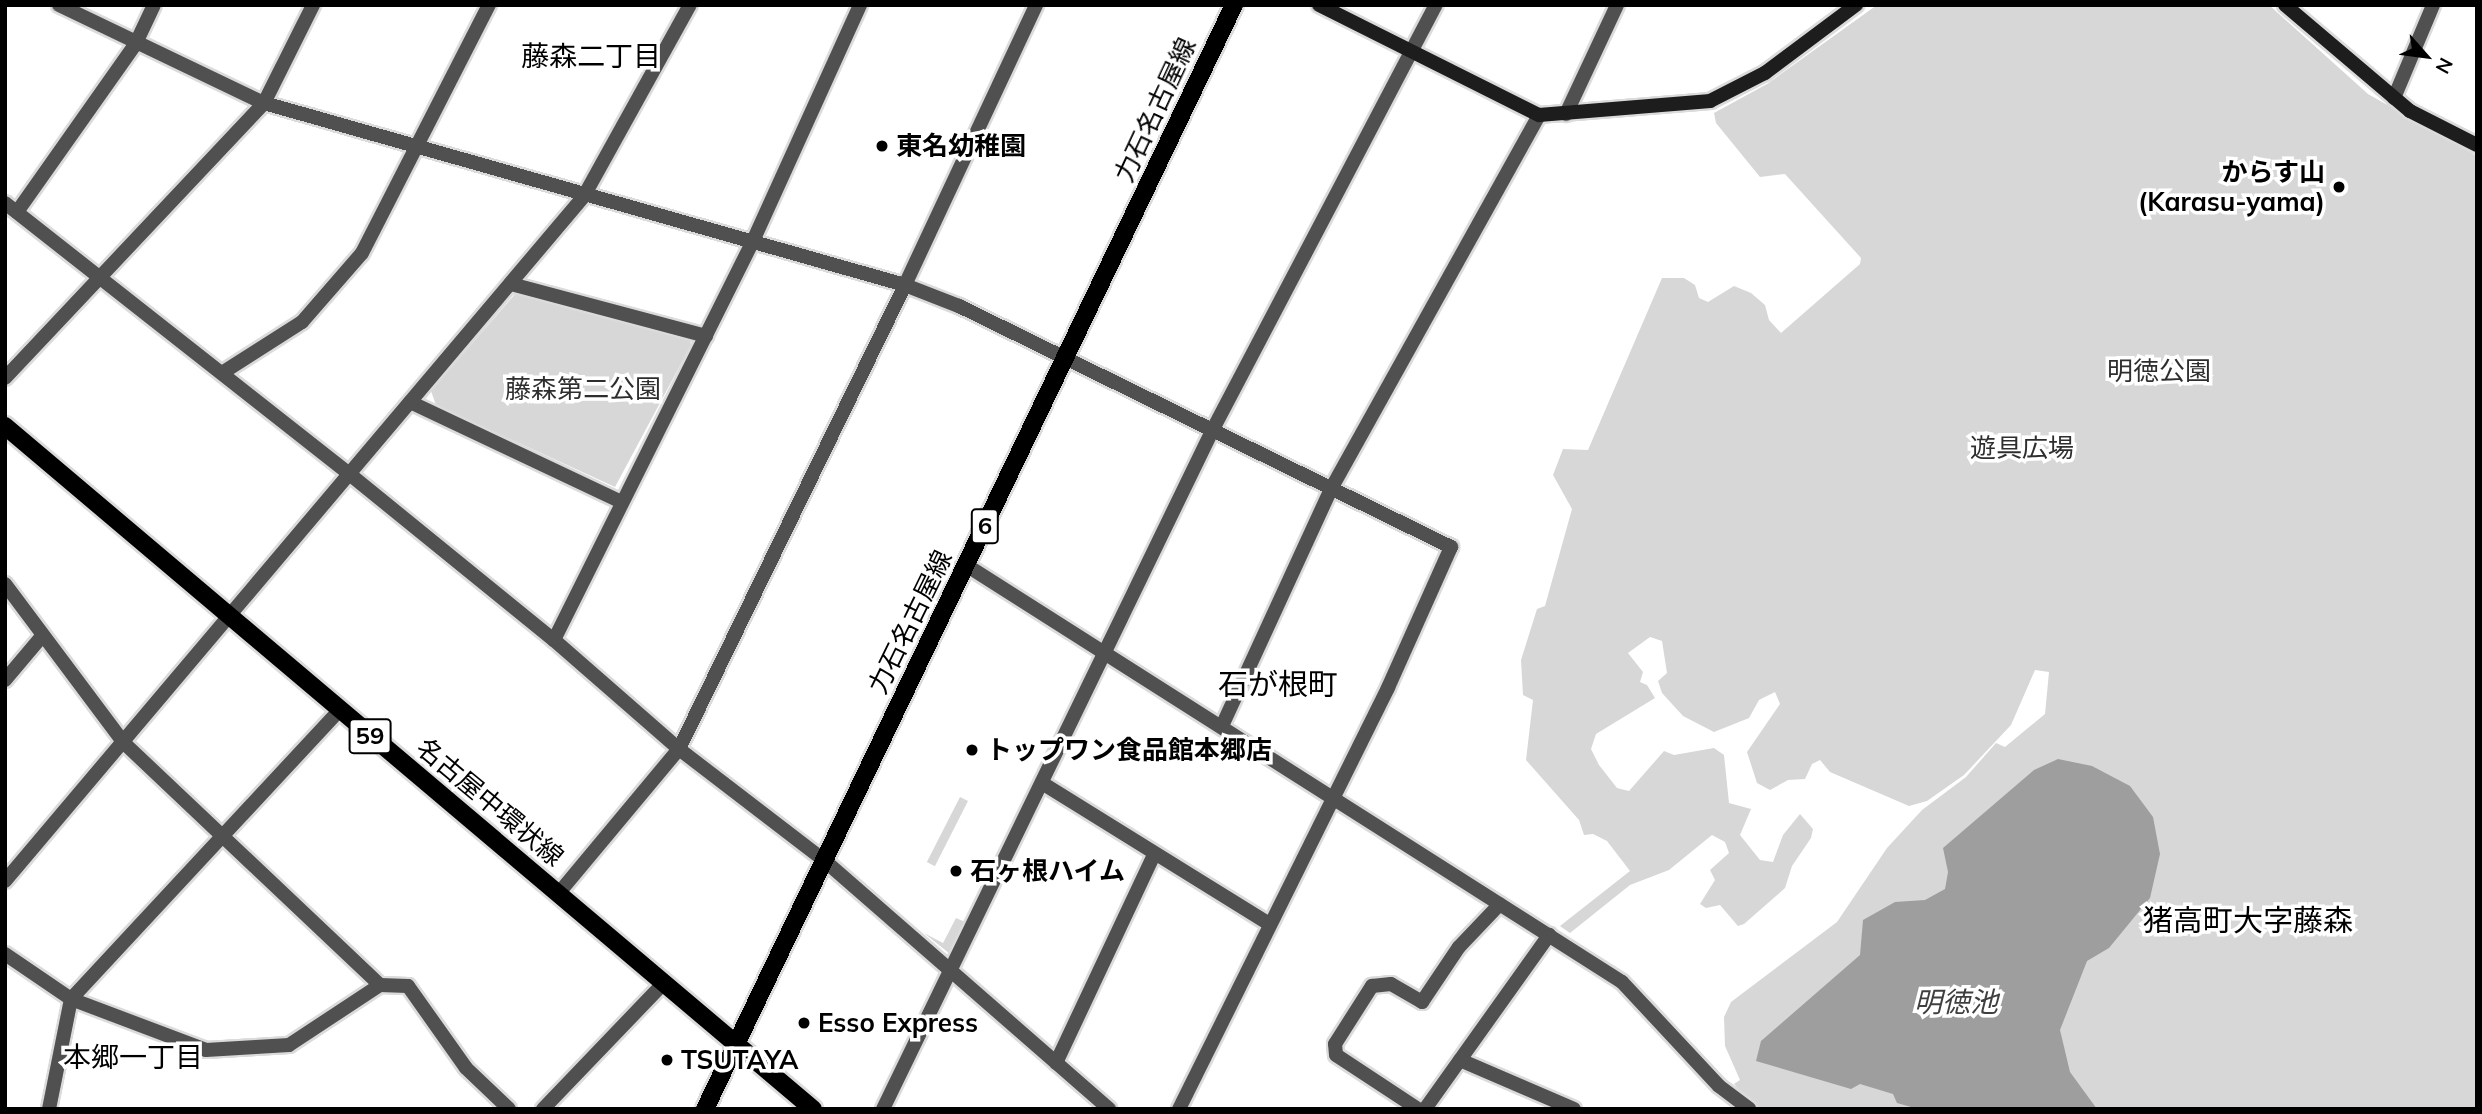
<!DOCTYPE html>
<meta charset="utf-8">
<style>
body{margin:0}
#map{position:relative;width:2482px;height:1114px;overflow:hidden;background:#fff;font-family:Mulish,"Noto Sans JP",sans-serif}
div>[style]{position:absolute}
.green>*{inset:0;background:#d7d7d7;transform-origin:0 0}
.water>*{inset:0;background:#9e9e9e}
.roads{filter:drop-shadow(2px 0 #dbdbdb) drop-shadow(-2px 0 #dbdbdb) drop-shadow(0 2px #dbdbdb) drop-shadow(0 -2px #dbdbdb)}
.street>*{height:14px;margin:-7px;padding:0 7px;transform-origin:7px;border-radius:7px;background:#505050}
.secondary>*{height:14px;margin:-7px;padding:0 7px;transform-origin:7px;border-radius:7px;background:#1d1d1d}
.primary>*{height:18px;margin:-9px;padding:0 9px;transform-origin:9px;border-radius:9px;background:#000}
.dots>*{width:19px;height:19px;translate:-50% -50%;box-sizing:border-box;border:4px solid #fff;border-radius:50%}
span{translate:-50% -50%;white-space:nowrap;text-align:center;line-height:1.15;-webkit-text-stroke:7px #fff;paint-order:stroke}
.shield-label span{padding:2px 5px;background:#fff;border:2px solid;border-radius:5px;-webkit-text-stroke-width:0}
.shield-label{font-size:24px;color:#000;font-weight:700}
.street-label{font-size:26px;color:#000}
.poi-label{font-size:26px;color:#000;font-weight:700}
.left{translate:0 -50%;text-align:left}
.right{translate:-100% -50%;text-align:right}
.park-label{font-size:26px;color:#2e2e2e}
.neighbourhood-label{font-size:28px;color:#000}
.water-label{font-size:28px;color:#3f3f3f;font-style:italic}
.quarter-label{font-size:30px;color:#000}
.frame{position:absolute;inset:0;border:7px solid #000;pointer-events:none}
.north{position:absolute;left:2391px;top:21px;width:70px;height:70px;-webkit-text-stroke:5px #fff;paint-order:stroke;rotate:118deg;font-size:19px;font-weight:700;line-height:28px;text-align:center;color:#000}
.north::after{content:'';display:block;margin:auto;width:24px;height:32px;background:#000;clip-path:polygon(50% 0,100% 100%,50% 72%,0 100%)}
</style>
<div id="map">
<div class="green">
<i style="clip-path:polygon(1877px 5px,2269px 5px,2368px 94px,2477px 156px,2477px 1109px,1760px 1109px,1749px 1101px,1734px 1084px,1740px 1080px,1725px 1046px,1724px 1017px,1731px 1002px,1837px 922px,1887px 848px,1922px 810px,1966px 777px,1996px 743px,2005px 747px,2045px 714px,2049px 672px,2035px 670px,2011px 725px,1964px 775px,1927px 801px,1909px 806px,1830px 772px,1820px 760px,1812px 764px,1805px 779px,1788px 780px,1770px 790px,1757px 783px,1747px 752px,1780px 704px,1775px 692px,1759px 700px,1749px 718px,1714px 732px,1683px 716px,1662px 693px,1658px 681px,1667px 673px,1662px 641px,1650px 637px,1628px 653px,1643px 672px,1640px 682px,1647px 685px,1655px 698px,1596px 734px,1591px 749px,1599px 765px,1617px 788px,1629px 791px,1664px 751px,1674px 755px,1714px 748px,1724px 755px,1729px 803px,1751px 809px,1740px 835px,1760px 860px,1773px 862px,1783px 835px,1800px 814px,1813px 829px,1811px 838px,1792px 866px,1785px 888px,1744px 924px,1738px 926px,1720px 905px,1706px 908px,1700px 904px,1715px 880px,1710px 870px,1729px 853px,1725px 842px,1712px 835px,1669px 870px,1630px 885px,1570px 933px,1560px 926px,1630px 871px,1607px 841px,1593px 834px,1584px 835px,1579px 820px,1526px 760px,1533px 700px,1523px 695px,1521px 660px,1537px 609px,1545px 606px,1572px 509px,1553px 475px,1563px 449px,1588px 450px,1662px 278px,1684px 278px,1695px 285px,1699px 298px,1708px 302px,1734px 286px,1751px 293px,1765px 305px,1769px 320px,1781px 333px,1860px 264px,1861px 258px,1785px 174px,1760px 177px,1716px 123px,1714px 113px,1767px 84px)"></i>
<i style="clip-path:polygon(515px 294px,690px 337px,691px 345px,615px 487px,436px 405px,431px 391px)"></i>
<i style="left:960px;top:797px;width:9px;height:73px;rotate:27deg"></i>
<i style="clip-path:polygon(956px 918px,965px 922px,950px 954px,924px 933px,943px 943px)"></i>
</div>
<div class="water">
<i style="clip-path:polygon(2058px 759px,2092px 766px,2130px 786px,2153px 817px,2160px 854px,2150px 898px,2109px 948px,2087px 961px,2060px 1030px,2070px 1072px,2097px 1109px,1918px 1109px,1897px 1103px,1893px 1094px,1860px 1084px,1851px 1089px,1756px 1061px,1761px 1041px,1860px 955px,1863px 920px,1895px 902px,1925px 900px,1945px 889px,1948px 872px,1943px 848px,2034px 770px)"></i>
</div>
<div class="roads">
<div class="street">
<i style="left:59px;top:5px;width:227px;rotate:25.6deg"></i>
<i style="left:264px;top:103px;width:666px;rotate:15.85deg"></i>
<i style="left:905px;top:285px;width:58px;rotate:21.3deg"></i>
<i style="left:959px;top:306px;width:548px;rotate:26.1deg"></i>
<i style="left:1451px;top:547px;width:154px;rotate:114.1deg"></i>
<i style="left:1388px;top:688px;width:470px;rotate:116.4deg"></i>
<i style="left:2394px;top:98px;width:101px;rotate:-67.2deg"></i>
<i style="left:1566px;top:114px;width:120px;rotate:-64.9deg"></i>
<i style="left:5px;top:203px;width:435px;rotate:38.2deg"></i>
<i style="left:347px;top:472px;width:267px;rotate:39.1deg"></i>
<i style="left:554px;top:640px;width:166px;rotate:41.1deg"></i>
<i style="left:679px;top:749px;width:184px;rotate:37.5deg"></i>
<i style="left:825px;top:861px;width:377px;rotate:41.1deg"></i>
<i style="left:17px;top:212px;width:207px;rotate:-54.8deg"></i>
<i style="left:136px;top:43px;width:42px;rotate:-64.7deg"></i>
<i style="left:511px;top:284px;width:202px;rotate:14.9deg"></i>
<i style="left:222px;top:373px;width:95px;rotate:-32.5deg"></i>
<i style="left:302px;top:322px;width:91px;rotate:-49deg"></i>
<i style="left:362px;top:253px;width:279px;rotate:-62.9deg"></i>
<i style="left:5px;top:378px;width:378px;rotate:-46.7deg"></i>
<i style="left:264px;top:103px;width:110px;rotate:-63.4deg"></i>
<i style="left:410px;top:402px;width:234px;rotate:25.3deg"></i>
<i style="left:966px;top:565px;width:777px;rotate:32.44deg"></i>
<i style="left:1622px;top:982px;width:142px;rotate:47deg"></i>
<i style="left:1719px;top:1086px;width:38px;rotate:37deg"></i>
<i style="left:5px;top:584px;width:197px;rotate:53.2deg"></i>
<i style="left:123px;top:742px;width:354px;rotate:43.4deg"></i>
<i style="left:554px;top:640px;width:446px;rotate:-63.5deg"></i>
<i style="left:753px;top:241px;width:259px;rotate:-65.6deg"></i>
<i style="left:5px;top:680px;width:57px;rotate:-49.9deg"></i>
<i style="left:1222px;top:726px;width:261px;rotate:-65.3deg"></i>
<i style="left:1331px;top:489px;width:428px;rotate:-60.9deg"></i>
<i style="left:1042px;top:783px;width:267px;rotate:31.8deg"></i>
<i style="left:5px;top:881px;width:897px;rotate:-49.79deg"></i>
<i style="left:584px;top:196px;width:218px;rotate:-61deg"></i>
<i style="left:558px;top:894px;width:189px;rotate:-50.2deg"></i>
<i style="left:679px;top:749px;width:516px;rotate:-64.03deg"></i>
<i style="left:905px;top:285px;width:309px;rotate:-64.9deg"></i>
<i style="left:5px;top:954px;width:80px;rotate:34.3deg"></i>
<i style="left:71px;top:999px;width:144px;rotate:20.7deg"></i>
<i style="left:206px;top:1050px;width:83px;rotate:-3.4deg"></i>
<i style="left:289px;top:1045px;width:109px;rotate:-33.4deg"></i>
<i style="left:380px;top:985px;width:28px;rotate:2deg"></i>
<i style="left:408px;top:986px;width:100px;rotate:54.7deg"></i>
<i style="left:466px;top:1068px;width:59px;rotate:43.6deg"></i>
<i style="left:1460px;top:1060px;width:124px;rotate:23.3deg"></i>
<i style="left:1056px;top:1063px;width:230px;rotate:-64.8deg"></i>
<i style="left:49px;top:1109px;width:112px;rotate:-78.7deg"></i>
<i style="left:71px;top:999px;width:395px;rotate:-47.1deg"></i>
<i style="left:543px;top:1109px;width:173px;rotate:-46.2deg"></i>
<i style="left:883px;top:1109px;width:754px;rotate:-64.11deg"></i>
<i style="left:1212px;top:431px;width:481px;rotate:-62.3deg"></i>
<i style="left:1418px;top:1109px;width:98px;rotate:-146.6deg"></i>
<i style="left:1336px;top:1055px;width:11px;rotate:-95deg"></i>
<i style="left:1335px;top:1044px;width:69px;rotate:-57.5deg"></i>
<i style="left:1372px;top:986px;width:19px;rotate:-6deg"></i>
<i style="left:1391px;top:984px;width:36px;rotate:30deg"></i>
<i style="left:1422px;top:1002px;width:66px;rotate:-56.1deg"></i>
<i style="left:1459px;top:947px;width:59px;rotate:-46.4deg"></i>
<i style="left:1425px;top:1109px;width:214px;rotate:-54.5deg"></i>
</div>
<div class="secondary">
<i style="left:1319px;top:5px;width:246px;rotate:26.6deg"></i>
<i style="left:1539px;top:115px;width:172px;rotate:-4.7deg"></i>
<i style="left:1710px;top:101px;width:62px;rotate:-27deg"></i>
<i style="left:1765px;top:73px;width:114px;rotate:-36.8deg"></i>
<i style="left:2285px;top:5px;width:164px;rotate:40.3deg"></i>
<i style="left:2410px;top:111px;width:75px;rotate:26.9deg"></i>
</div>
<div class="primary">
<i style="left:5px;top:426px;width:1058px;rotate:40.21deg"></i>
<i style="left:705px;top:1109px;width:1224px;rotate:-64.4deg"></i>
</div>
</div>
<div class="dots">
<i style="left:882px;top:146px;background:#000"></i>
<i style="left:2339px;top:187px;background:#000"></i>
<i style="left:972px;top:750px;background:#000"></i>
<i style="left:956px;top:871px;background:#000"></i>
<i style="left:804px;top:1023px;background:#000"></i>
<i style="left:667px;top:1060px;background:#000"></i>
</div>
<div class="shield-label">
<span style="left:985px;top:526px">6</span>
<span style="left:370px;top:736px">59</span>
</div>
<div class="street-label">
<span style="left:1155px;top:110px;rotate:-65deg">力石名古屋線</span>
<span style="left:910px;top:622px;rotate:-64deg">力石名古屋線</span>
<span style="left:490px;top:802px;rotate:40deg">名古屋中環状線</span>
</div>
<div class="poi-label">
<span class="left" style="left:896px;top:146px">東名幼稚園</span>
<span class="right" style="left:2325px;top:187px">からす山<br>(Karasu-yama)</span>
<span class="left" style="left:986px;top:750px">トップワン食品館本郷店</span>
<span class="left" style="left:970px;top:871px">石ヶ根ハイム</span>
<span class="left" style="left:818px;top:1023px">Esso Express</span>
<span class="left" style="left:681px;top:1060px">TSUTAYA</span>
</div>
<div class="park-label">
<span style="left:2159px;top:371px">明徳公園</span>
<span style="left:583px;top:389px">藤森第二公園</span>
<span style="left:2022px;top:448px">遊具広場</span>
</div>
<div class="neighbourhood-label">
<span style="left:591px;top:56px">藤森二丁目</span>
<span style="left:133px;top:1057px">本郷一丁目</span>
</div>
<div class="water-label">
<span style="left:1956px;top:1002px">明徳池</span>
</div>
<div class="quarter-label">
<span style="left:1278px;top:684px">石が根町</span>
<span style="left:2248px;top:920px">猪高町大字藤森</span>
</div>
<div class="frame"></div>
<div class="north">N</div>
</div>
